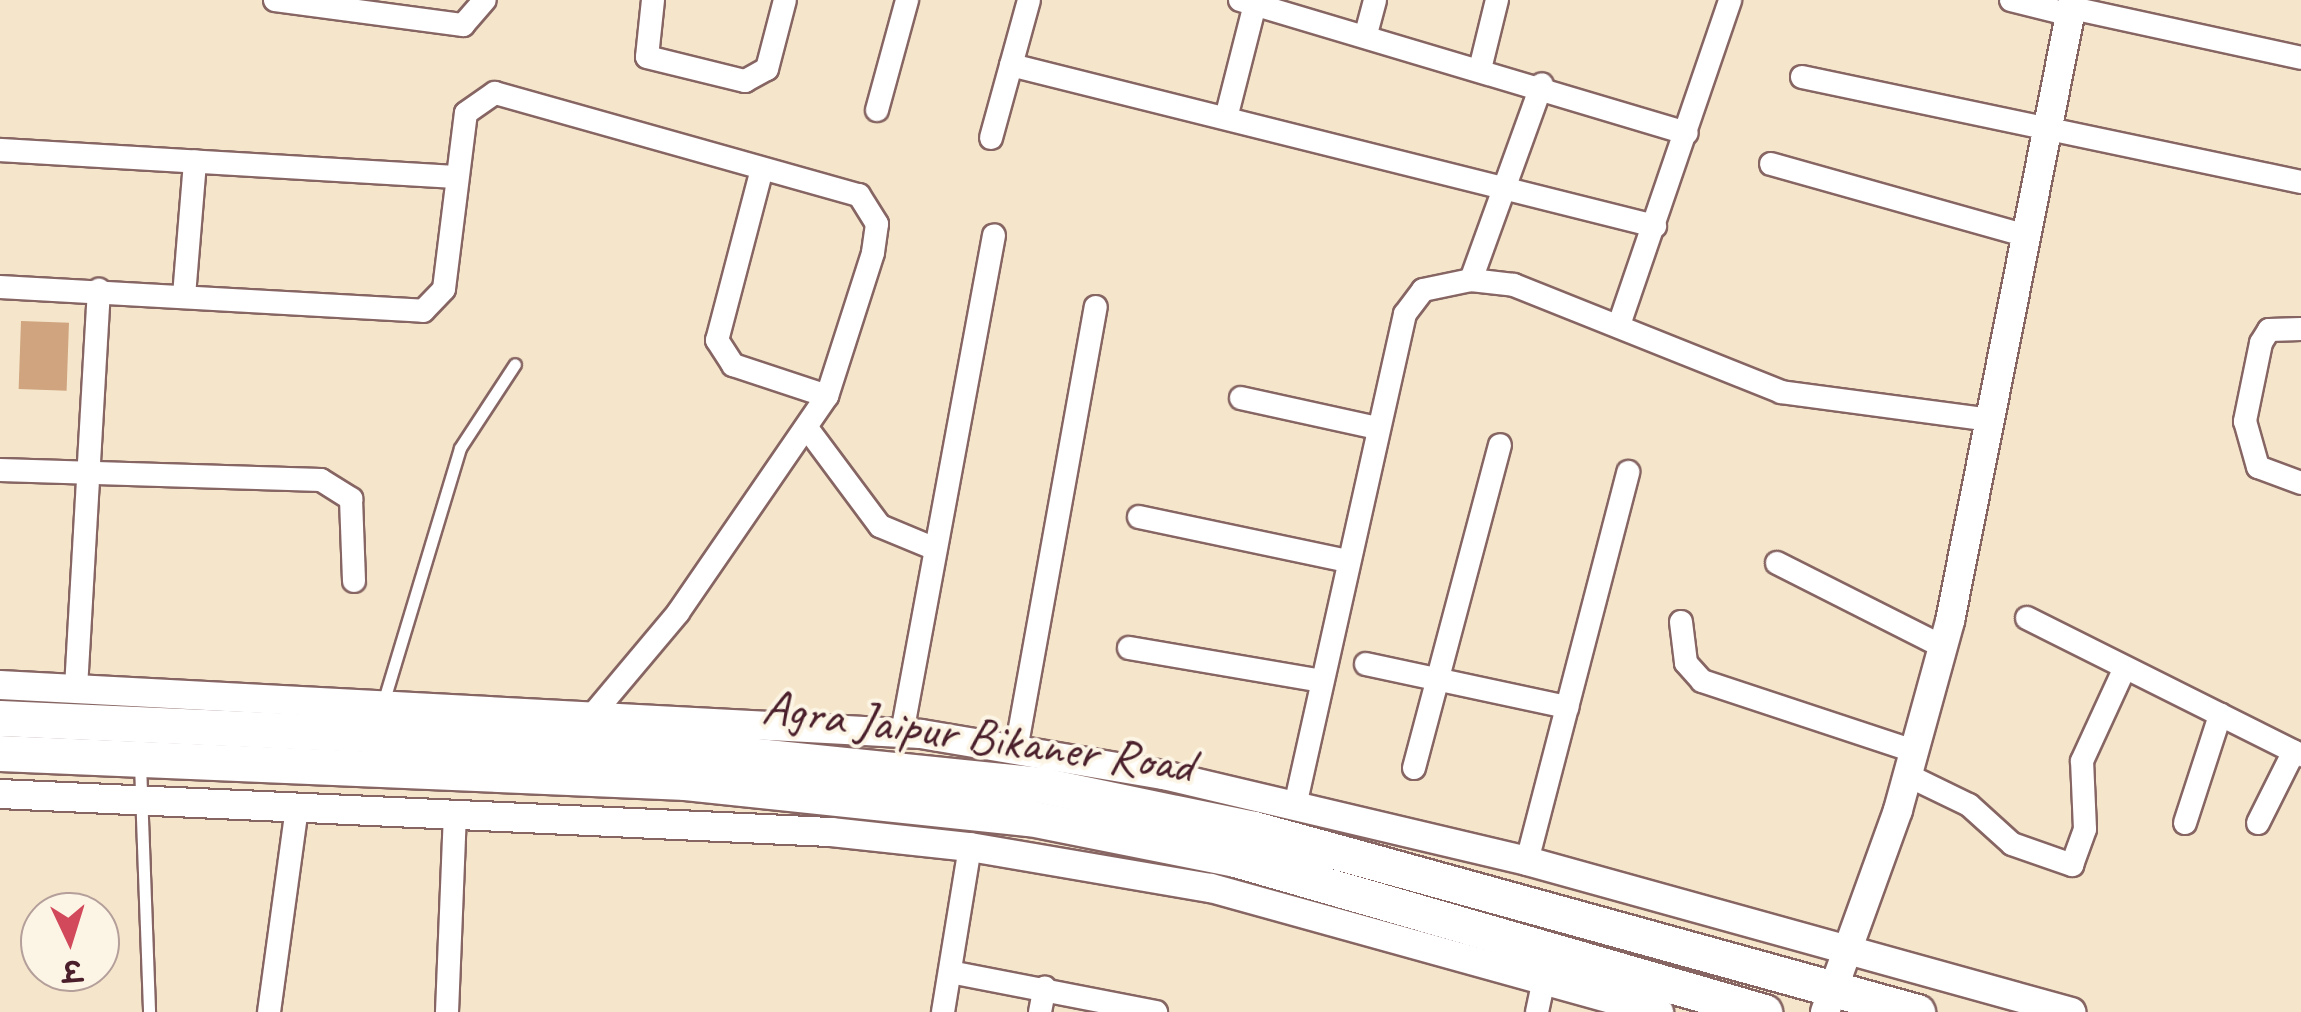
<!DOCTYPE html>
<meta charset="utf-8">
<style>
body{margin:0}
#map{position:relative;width:2301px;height:1012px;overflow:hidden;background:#f5e6cb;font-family:Caveat,"Playpen Sans Deva",sans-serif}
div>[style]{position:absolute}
.building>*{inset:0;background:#cfa47e;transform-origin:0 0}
.roads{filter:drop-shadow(2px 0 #866563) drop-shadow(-2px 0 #866563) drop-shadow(0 2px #866563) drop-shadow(0 -2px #866563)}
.service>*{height:11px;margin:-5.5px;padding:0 5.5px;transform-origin:5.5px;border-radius:5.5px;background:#fff}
.minor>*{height:22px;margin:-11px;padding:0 11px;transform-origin:11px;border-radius:11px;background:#fff}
.tertiary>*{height:28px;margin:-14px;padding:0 14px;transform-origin:14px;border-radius:14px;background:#fff}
.trunk>*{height:35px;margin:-17.5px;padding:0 17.5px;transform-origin:17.5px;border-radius:17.5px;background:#fff}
span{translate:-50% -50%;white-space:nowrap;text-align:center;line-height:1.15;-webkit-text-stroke:8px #fcf5e5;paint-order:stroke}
.street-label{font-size:50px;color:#4a1f2b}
.north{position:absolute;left:20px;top:892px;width:100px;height:100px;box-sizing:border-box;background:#fcf5e5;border:2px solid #b59f9b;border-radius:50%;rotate:176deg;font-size:28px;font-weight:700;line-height:40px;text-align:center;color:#4a1f2b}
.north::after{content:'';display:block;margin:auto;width:35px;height:45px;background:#d1495b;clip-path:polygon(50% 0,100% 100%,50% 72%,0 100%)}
</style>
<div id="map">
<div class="building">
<i style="left:21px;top:321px;width:48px;height:68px;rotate:2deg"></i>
</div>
<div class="roads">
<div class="service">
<i style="left:383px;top:703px;width:266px;rotate:-73.2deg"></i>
<i style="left:460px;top:448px;width:100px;rotate:-56.8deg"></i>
<i style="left:140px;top:764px;width:248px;rotate:87.9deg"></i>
</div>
<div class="minor">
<i style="left:275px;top:0;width:190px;rotate:7.6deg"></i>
<i style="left:463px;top:25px;width:33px;rotate:-49deg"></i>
<i style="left:653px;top:0;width:57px;rotate:96deg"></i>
<i style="left:647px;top:57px;width:101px;rotate:13.8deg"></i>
<i style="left:745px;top:81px;width:25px;rotate:-29deg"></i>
<i style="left:767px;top:69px;width:71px;rotate:-75.4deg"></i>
<i style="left:1240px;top:0;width:466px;rotate:16.6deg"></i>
<i style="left:2011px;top:0;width:62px;rotate:14deg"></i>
<i style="left:2072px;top:8px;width:234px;rotate:12.3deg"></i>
<i style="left:1366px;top:34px;width:35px;rotate:-75deg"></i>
<i style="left:1011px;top:65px;width:664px;rotate:14.04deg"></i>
<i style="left:1481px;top:65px;width:67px;rotate:-76.2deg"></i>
<i style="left:1802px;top:77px;width:510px;rotate:11.88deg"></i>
<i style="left:877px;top:110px;width:114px;rotate:-74.7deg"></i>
<i style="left:1226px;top:118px;width:122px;rotate:-75.7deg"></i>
<i style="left:991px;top:138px;width:143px;rotate:-74.6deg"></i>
<i style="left:0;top:150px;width:458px;rotate:3.4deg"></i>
<i style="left:1771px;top:164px;width:267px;rotate:15.7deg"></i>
<i style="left:762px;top:169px;width:177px;rotate:104.7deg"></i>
<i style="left:717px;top:340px;width:30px;rotate:57deg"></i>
<i style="left:733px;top:365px;width:99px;rotate:18.3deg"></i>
<i style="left:1471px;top:280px;width:208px;rotate:-70.1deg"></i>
<i style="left:0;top:287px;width:424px;rotate:3.2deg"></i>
<i style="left:423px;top:311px;width:30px;rotate:-46deg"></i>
<i style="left:444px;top:289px;width:177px;rotate:-82.9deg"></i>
<i style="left:466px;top:113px;width:35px;rotate:-35deg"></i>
<i style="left:495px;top:93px;width:378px;rotate:15.7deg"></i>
<i style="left:859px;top:195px;width:34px;rotate:58deg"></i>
<i style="left:877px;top:224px;width:29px;rotate:98deg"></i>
<i style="left:873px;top:253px;width:150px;rotate:107.8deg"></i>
<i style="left:827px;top:396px;width:263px;rotate:124.5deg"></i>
<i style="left:678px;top:613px;width:131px;rotate:130deg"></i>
<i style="left:184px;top:296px;width:135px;rotate:-85.3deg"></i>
<i style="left:1620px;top:322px;width:340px;rotate:-71.1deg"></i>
<i style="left:2301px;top:329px;width:32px;rotate:178deg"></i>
<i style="left:2269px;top:330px;width:15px;rotate:122deg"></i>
<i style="left:2261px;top:343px;width:80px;rotate:101.6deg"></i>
<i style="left:2245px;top:421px;width:48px;rotate:74.2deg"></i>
<i style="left:2258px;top:467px;width:46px;rotate:20.4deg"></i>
<i style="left:1241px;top:398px;width:140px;rotate:12.4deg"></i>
<i style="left:807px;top:428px;width:122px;rotate:53.3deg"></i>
<i style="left:880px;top:526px;width:57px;rotate:22.5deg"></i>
<i style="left:0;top:470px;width:321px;rotate:1.8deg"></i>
<i style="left:321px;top:480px;width:36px;rotate:32deg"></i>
<i style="left:351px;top:499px;width:82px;rotate:87.9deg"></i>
<i style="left:1139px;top:517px;width:213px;rotate:11.9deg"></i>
<i style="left:1777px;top:563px;width:184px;rotate:26.8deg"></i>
<i style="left:2027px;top:618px;width:306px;rotate:26.6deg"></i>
<i style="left:1681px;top:622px;width:41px;rotate:83deg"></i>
<i style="left:1686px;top:663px;width:24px;rotate:48deg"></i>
<i style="left:1702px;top:681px;width:223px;rotate:18.3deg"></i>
<i style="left:1129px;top:648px;width:196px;rotate:9.7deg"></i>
<i style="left:1366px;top:664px;width:206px;rotate:12.1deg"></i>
<i style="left:76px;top:688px;width:399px;rotate:-86.7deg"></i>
<i style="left:902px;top:733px;width:506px;rotate:-79.53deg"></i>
<i style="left:1016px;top:750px;width:450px;rotate:-79.8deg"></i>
<i style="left:1414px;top:768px;width:334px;rotate:-75.1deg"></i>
<i style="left:1907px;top:775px;width:69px;rotate:25.8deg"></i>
<i style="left:1969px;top:805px;width:58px;rotate:42.2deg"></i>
<i style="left:2012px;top:844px;width:64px;rotate:19.3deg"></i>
<i style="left:2072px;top:865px;width:38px;rotate:-70deg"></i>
<i style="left:2085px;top:829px;width:68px;rotate:-92.5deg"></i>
<i style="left:2082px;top:761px;width:98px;rotate:-65.3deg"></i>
<i style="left:1295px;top:806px;width:504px;rotate:-77.4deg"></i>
<i style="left:1405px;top:314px;width:30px;rotate:-53deg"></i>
<i style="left:1423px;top:290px;width:49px;rotate:-11.8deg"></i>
<i style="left:1471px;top:280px;width:43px;rotate:6.6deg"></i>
<i style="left:1514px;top:285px;width:288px;rotate:21.8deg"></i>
<i style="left:1781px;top:392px;width:212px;rotate:7.6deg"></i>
<i style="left:2185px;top:823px;width:114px;rotate:-72deg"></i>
<i style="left:2258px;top:823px;width:80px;rotate:-63.4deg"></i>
<i style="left:1527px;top:861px;width:402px;rotate:-75.4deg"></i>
<i style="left:950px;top:972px;width:210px;rotate:11deg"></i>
<i style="left:269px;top:1012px;width:206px;rotate:-82.2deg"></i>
<i style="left:447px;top:1012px;width:197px;rotate:-87.7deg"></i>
<i style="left:943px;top:1012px;width:167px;rotate:-80.7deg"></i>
<i style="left:1040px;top:1012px;width:25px;rotate:-79deg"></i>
<i style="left:1537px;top:1012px;width:33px;rotate:-78deg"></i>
</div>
<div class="tertiary">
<i style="left:0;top:685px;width:922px;rotate:3.05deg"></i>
<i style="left:921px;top:734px;width:246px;rotate:9.6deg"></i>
<i style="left:1164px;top:775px;width:373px;rotate:13.3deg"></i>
<i style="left:1527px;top:861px;width:565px;rotate:15.51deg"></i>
<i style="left:0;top:794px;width:832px;rotate:2.62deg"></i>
<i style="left:831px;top:832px;width:140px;rotate:6.2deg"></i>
<i style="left:970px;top:847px;width:244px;rotate:9.7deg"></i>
<i style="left:1211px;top:888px;width:465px;rotate:15.5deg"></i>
<i style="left:1825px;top:1012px;width:215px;rotate:-70.1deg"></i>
<i style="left:1898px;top:810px;width:196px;rotate:-74.6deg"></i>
<i style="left:1950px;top:621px;width:633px;rotate:-78.8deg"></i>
</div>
<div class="trunk">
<i style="left:0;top:718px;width:679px;rotate:2.53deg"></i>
<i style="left:678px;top:748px;width:365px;rotate:5.8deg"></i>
<i style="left:1041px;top:785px;width:217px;rotate:11.7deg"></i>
<i style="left:1254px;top:829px;width:688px;rotate:15.43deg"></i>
<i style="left:0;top:753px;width:686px;rotate:2.42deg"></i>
<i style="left:685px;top:782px;width:347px;rotate:6deg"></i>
<i style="left:1030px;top:818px;width:209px;rotate:11.3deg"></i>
<i style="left:1235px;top:859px;width:551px;rotate:16.13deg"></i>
</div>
</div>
<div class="street-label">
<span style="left:978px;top:736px;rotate:8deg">Agra Jaipur Bikaner Road</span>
</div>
<div class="north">उ</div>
</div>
